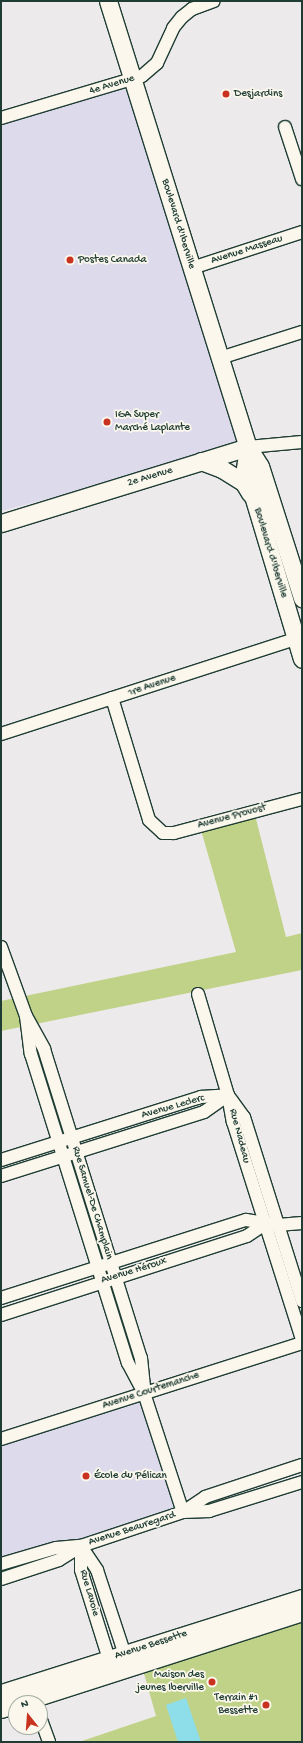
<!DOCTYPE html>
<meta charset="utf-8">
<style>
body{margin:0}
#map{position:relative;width:303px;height:1743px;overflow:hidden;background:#edeaec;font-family:"Gochi Hand",sans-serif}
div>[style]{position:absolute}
.built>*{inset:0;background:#dddbeb}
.green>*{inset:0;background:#c0d287}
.water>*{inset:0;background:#8ddee8}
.roads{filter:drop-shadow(1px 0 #1f3d34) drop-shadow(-1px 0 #1f3d34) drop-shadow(0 1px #1f3d34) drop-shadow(0 -1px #1f3d34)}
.street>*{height:12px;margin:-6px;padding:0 6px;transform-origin:6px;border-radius:6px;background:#fbf7ec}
.secondary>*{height:17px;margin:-8.5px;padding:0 8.5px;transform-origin:8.5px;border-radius:8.5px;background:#fbf7ec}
.dots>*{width:11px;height:11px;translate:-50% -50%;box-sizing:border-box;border:2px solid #fbf7ec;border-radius:50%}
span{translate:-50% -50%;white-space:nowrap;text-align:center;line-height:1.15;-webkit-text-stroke:3.5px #fbf7ec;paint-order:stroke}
.street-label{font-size:11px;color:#1f3d34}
.poi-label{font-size:11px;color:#1f3d34}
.left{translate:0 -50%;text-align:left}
.right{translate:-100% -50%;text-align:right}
.frame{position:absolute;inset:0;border:2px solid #1f3d34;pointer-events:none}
.north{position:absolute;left:8px;top:1695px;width:40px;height:40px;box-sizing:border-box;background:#fbf7ec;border:1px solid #a3ada2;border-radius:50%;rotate:343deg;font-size:11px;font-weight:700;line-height:16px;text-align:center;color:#1f3d34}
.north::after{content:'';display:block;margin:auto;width:14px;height:18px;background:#c8321e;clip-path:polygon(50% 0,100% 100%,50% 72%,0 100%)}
</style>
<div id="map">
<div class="built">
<i style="clip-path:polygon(126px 86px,248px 447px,1px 511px,1px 124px)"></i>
<i style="clip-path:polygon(144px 1393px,183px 1512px,1px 1567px,1px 1439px)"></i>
</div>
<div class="green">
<i style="clip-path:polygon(254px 811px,286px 937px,302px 933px,302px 970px,1px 1031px,1px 1001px,236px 952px,201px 830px)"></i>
<i style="clip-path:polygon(302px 1614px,302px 1742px,79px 1742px,156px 1716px,143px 1670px)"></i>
</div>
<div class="water">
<i style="clip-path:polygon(186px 1698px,201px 1742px,178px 1742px,166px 1705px)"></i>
</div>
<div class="roads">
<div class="street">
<i style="left:1px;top:118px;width:147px;rotate:-16.6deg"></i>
<i style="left:142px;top:76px;width:20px;rotate:-41deg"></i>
<i style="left:157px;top:63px;width:38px;rotate:-65deg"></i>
<i style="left:173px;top:28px;width:14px;rotate:-51deg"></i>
<i style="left:182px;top:17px;width:13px;rotate:-39deg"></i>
<i style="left:192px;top:9px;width:23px;rotate:-20deg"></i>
<i style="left:285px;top:127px;width:55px;rotate:71.9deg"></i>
<i style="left:192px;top:268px;width:116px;rotate:-18.1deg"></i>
<i style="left:220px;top:358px;width:86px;rotate:-17.6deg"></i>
<i style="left:248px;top:447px;width:54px;rotate:-5.3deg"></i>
<i style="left:112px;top:698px;width:127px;rotate:73.1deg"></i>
<i style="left:149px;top:820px;width:19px;rotate:43deg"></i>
<i style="left:163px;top:833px;width:11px"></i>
<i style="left:174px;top:833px;width:132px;rotate:-14.9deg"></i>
<i style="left:1px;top:734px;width:316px;rotate:-17.9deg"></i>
<i style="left:1px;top:947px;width:73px;rotate:70.1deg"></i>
<i style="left:26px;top:1016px;width:38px;rotate:61deg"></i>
<i style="left:44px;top:1049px;width:324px;rotate:72.6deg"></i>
<i style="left:141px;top:1358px;width:30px;rotate:84deg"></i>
<i style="left:198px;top:994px;width:105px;rotate:73.5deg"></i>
<i style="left:228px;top:1095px;width:27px;rotate:80deg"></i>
<i style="left:233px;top:1122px;width:229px;rotate:72.4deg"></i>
<i style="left:26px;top:1016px;width:38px;rotate:83deg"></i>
<i style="left:31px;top:1054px;width:324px;rotate:72.6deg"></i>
<i style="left:128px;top:1363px;width:34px;rotate:62deg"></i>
<i style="left:144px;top:1393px;width:125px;rotate:71.9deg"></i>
<i style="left:230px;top:1098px;width:24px;rotate:54deg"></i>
<i style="left:244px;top:1117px;width:193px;rotate:72.5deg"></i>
<i style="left:1px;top:1160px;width:210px;rotate:-17.5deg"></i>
<i style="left:201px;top:1097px;width:27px;rotate:-4deg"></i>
<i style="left:1px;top:1176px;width:213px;rotate:-17.5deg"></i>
<i style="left:204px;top:1112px;width:29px;rotate:-35deg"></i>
<i style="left:1px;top:1298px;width:257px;rotate:-17.7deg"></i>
<i style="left:246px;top:1220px;width:32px;rotate:9deg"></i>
<i style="left:278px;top:1225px;width:24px;rotate:-5deg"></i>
<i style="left:1px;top:1315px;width:258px;rotate:-17.8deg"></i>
<i style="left:247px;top:1236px;width:22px;rotate:-34deg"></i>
<i style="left:1px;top:1439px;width:316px;rotate:-17.7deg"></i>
<i style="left:183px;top:1512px;width:27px;rotate:-34deg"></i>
<i style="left:205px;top:1497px;width:102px;rotate:-18.3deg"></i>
<i style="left:81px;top:1546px;width:29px;rotate:56deg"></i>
<i style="left:97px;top:1570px;width:96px;rotate:71.8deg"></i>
<i style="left:81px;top:1546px;width:24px;rotate:90deg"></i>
<i style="left:81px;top:1570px;width:101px;rotate:72.6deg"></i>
<i style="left:1px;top:1564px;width:57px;rotate:-16.2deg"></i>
<i style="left:56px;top:1548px;width:25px;rotate:-5deg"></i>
<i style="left:81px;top:1546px;width:108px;rotate:-18.4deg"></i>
<i style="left:183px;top:1512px;width:26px;rotate:-2deg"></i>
<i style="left:209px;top:1511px;width:97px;rotate:-17.3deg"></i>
<i style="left:1px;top:1579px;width:61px;rotate:-18.1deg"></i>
<i style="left:59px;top:1560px;width:25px;rotate:-32deg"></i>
<i style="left:40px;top:1717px;width:27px;rotate:70deg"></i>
</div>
<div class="secondary">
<i style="left:108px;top:1px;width:467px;rotate:72.6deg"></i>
<i style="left:248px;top:447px;width:22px;rotate:58deg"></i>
<i style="left:260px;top:466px;width:139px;rotate:72.3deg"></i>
<i style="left:248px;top:447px;width:22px;rotate:98deg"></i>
<i style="left:245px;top:469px;width:198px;rotate:73.3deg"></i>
<i style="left:201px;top:461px;width:22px;rotate:21deg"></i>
<i style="left:222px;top:469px;width:26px;rotate:32deg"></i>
<i style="left:244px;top:483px;width:12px;rotate:59deg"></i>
<i style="left:1px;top:523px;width:258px;rotate:-17.1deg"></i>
<i style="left:1px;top:1693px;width:316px;rotate:-17.5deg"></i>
<i style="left:19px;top:1703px;width:297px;rotate:-17.8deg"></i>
<i style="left:1px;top:1709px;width:16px;rotate:-18deg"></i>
</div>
</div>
<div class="dots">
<i style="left:226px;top:94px;background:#c8321e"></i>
<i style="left:70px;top:260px;background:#c8321e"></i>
<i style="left:107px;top:422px;background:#c8321e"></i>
<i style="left:86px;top:1476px;background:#c8321e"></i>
<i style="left:212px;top:1682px;background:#c8321e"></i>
<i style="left:266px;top:1705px;background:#c8321e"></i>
</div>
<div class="street-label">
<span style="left:112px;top:85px;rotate:-17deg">4e Avenue</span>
<span style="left:178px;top:224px;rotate:73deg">Boulevard d'Iberville</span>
<span style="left:247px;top:250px;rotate:-18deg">Avenue Masseau</span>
<span style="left:150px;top:477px;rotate:-17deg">2e Avenue</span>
<span style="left:270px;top:553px;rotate:73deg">Boulevard d'Iberville</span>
<span style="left:152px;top:686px;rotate:-18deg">1re Avenue</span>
<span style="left:232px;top:817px;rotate:-15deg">Avenue Provost</span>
<span style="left:173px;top:1107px;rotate:-16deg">Avenue Leclerc</span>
<span style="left:239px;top:1136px;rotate:75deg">Rue Nadeau</span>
<span style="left:92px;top:1203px;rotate:73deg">Rue Samuel-De Champlain</span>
<span style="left:134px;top:1271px;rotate:-17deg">Avenue Héroux</span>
<span style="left:151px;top:1391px;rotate:-18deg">Avenue Courtemanche</span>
<span style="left:132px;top:1529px;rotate:-18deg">Avenue Beauregard</span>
<span style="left:89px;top:1593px;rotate:74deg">Rue Lavoie</span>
<span style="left:151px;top:1645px;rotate:-18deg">Avenue Bessette</span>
</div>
<div class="poi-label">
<span class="left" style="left:234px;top:94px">Desjardins</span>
<span class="left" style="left:78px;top:260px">Postes Canada</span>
<span class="left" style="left:115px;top:422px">IGA Super<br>Marché Laplante</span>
<span class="left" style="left:94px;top:1476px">École du Pélican</span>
<span class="right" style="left:204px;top:1682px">Maison des<br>jeunes Iberville</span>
<span class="right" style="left:258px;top:1705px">Terrain #1<br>Bessette</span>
</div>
<div class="frame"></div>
<div class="north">N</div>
</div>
